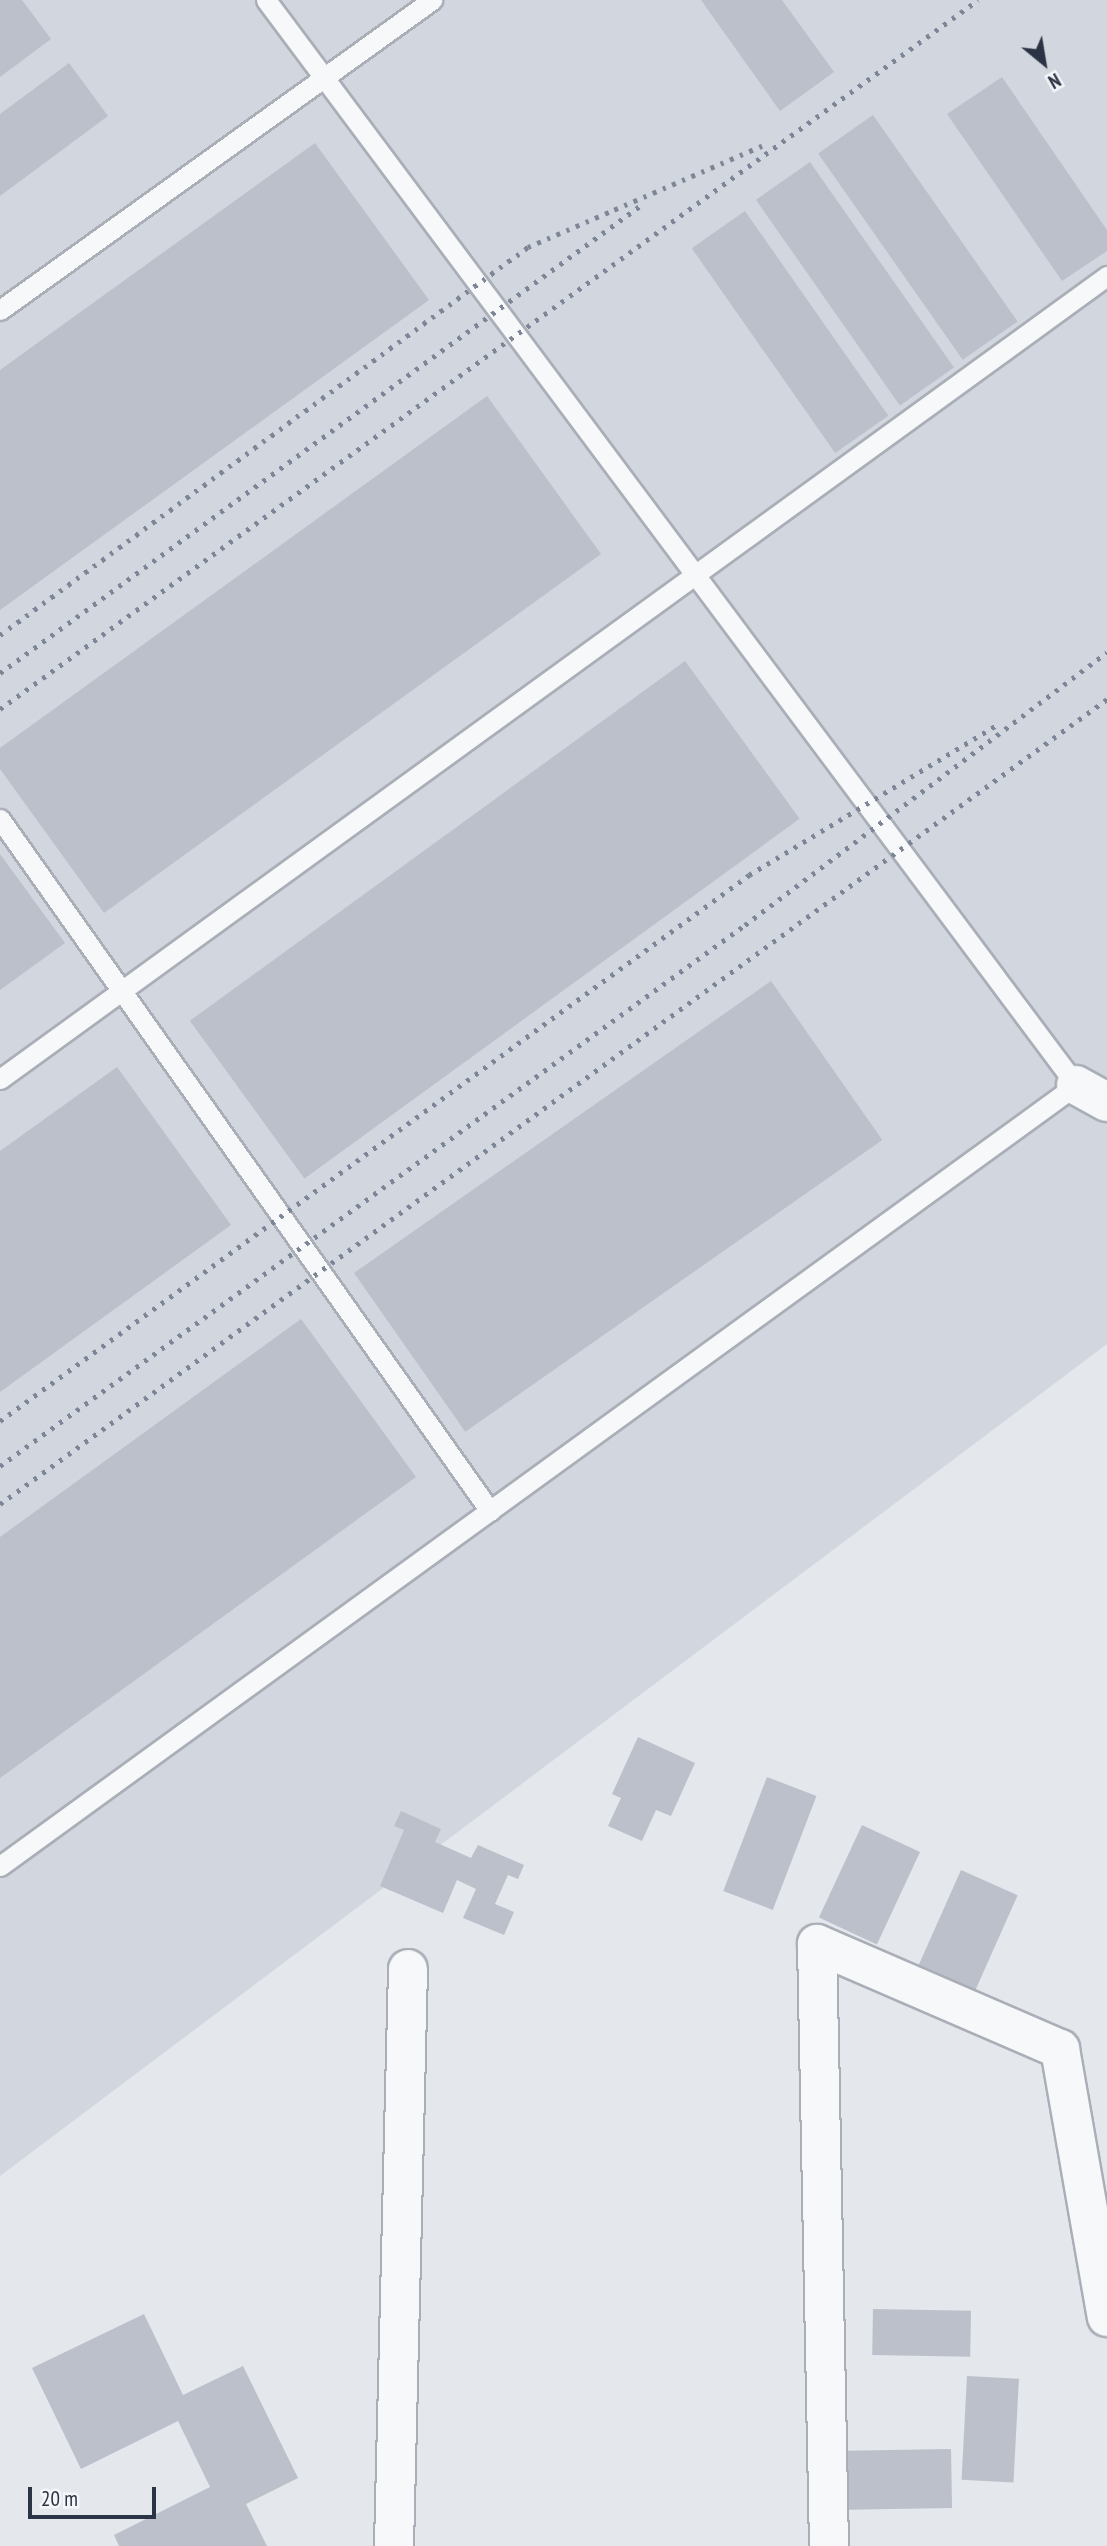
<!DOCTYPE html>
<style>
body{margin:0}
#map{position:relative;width:1107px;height:2546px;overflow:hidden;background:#e4e7ec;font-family:"PT Sans Narrow",sans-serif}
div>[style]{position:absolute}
.built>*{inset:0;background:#d2d6de}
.building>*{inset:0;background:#bbc0ca;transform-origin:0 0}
.roads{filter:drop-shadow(2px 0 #a9aeb7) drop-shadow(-2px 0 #a9aeb7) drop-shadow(0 2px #a9aeb7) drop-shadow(0 -2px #a9aeb7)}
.service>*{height:19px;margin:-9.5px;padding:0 9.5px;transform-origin:9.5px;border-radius:9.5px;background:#f7f8fa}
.minor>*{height:38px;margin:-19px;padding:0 19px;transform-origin:19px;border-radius:19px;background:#f7f8fa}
.rail>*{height:5px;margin-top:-2.5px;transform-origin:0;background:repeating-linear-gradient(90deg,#7d8696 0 3.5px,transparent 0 10.5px)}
span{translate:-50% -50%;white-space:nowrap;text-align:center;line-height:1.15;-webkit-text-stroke:5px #f4f6f9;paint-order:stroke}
.north{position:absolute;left:1009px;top:28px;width:70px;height:70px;-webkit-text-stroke:5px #f4f6f9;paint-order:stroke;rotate:150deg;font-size:19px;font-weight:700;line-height:28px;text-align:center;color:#2b3445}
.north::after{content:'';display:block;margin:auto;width:24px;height:32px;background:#2b3445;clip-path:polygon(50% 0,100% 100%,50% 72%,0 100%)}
.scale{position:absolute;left:28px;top:2487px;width:128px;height:32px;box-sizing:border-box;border:4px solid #2b3445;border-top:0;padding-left:9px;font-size:21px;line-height:24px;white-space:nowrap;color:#2b3445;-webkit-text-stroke:5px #f4f6f9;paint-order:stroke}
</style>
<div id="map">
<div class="built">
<i style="clip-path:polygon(0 0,1107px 0,1107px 1344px,0 2176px)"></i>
</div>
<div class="building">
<i style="clip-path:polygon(0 0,22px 0,51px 39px,0 77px)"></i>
<i style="clip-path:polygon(701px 0,782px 0,834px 72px,780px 111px)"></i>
<i style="clip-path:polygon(69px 63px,108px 116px,0 196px,0 114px)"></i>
<i style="clip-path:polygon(1002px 77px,1107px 230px,1107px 251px,1062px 281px,947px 114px)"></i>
<i style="left:873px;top:115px;width:252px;height:67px;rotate:55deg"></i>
<i style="clip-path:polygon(315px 143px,429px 300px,0 610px,0 370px)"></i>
<i style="left:810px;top:162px;width:251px;height:66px;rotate:55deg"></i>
<i style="left:745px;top:211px;width:250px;height:65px;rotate:55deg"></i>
<i style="clip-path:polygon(487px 396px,601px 554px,104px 913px,0 769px,0 748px)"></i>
<i style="left:685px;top:661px;width:195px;height:612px;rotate:54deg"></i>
<i style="clip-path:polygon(0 854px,65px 943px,0 990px)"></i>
<i style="left:771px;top:981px;width:194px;height:509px;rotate:55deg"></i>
<i style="clip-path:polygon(117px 1067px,231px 1225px,0 1392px,0 1151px)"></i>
<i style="clip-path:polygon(301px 1319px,416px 1477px,0 1778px,0 1537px)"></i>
<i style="clip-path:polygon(638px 1737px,695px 1763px,671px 1816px,656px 1810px,642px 1841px,608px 1826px,621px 1798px,612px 1794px)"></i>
<i style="left:767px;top:1777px;width:53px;height:122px;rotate:21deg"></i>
<i style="clip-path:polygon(401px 1811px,441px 1829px,435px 1842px,471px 1858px,478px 1845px,524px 1865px,518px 1879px,508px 1875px,495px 1904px,514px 1912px,504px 1935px,463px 1918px,476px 1889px,457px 1880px,443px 1913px,380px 1886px,404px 1830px,394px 1826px)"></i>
<i style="left:862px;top:1825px;width:64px;height:102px;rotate:25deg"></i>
<i style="left:961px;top:1870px;width:62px;height:113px;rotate:24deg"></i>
<i style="left:873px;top:2309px;width:98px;height:46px;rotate:1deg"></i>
<i style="clip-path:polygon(144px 2314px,183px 2395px,243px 2366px,298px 2478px,246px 2504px,267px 2546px,119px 2546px,114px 2535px,210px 2487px,178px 2421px,81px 2469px,32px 2368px)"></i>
<i style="left:967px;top:2376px;width:52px;height:104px;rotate:3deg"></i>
<i style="left:951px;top:2449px;width:59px;height:105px;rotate:89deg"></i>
</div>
<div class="roads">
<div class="service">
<i style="left:0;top:310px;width:532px;rotate:-35.66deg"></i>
<i style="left:0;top:819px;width:848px;rotate:54.7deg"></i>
<i style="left:0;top:1079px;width:1368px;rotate:-35.96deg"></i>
<i style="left:0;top:1866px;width:1330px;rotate:-35.97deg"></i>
<i style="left:1076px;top:1085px;width:1354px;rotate:-126.74deg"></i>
</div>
<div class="minor">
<i style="left:1076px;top:1085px;width:35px;rotate:29deg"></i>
<i style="left:394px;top:2546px;width:577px;rotate:-88.61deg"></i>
<i style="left:829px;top:2546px;width:602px;rotate:-91.14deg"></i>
<i style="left:817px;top:1944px;width:265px;rotate:23.4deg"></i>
<i style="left:1060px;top:2049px;width:272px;rotate:80.1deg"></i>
</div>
</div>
<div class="rail">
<i style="left:0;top:635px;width:655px;rotate:-36.31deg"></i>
<i style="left:528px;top:247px;width:259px;rotate:-23.4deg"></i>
<i style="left:0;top:673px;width:792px;rotate:-36.12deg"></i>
<i style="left:0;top:709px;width:1208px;rotate:-35.94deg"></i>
<i style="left:0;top:1421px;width:927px;rotate:-36.09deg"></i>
<i style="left:749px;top:875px;width:288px;rotate:-31.2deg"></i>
<i style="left:0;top:1466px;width:921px;rotate:-35.99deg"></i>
<i style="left:745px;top:925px;width:453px;rotate:-37deg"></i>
<i style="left:0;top:1504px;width:1369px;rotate:-36.02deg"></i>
</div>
<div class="north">N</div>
<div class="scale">20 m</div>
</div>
